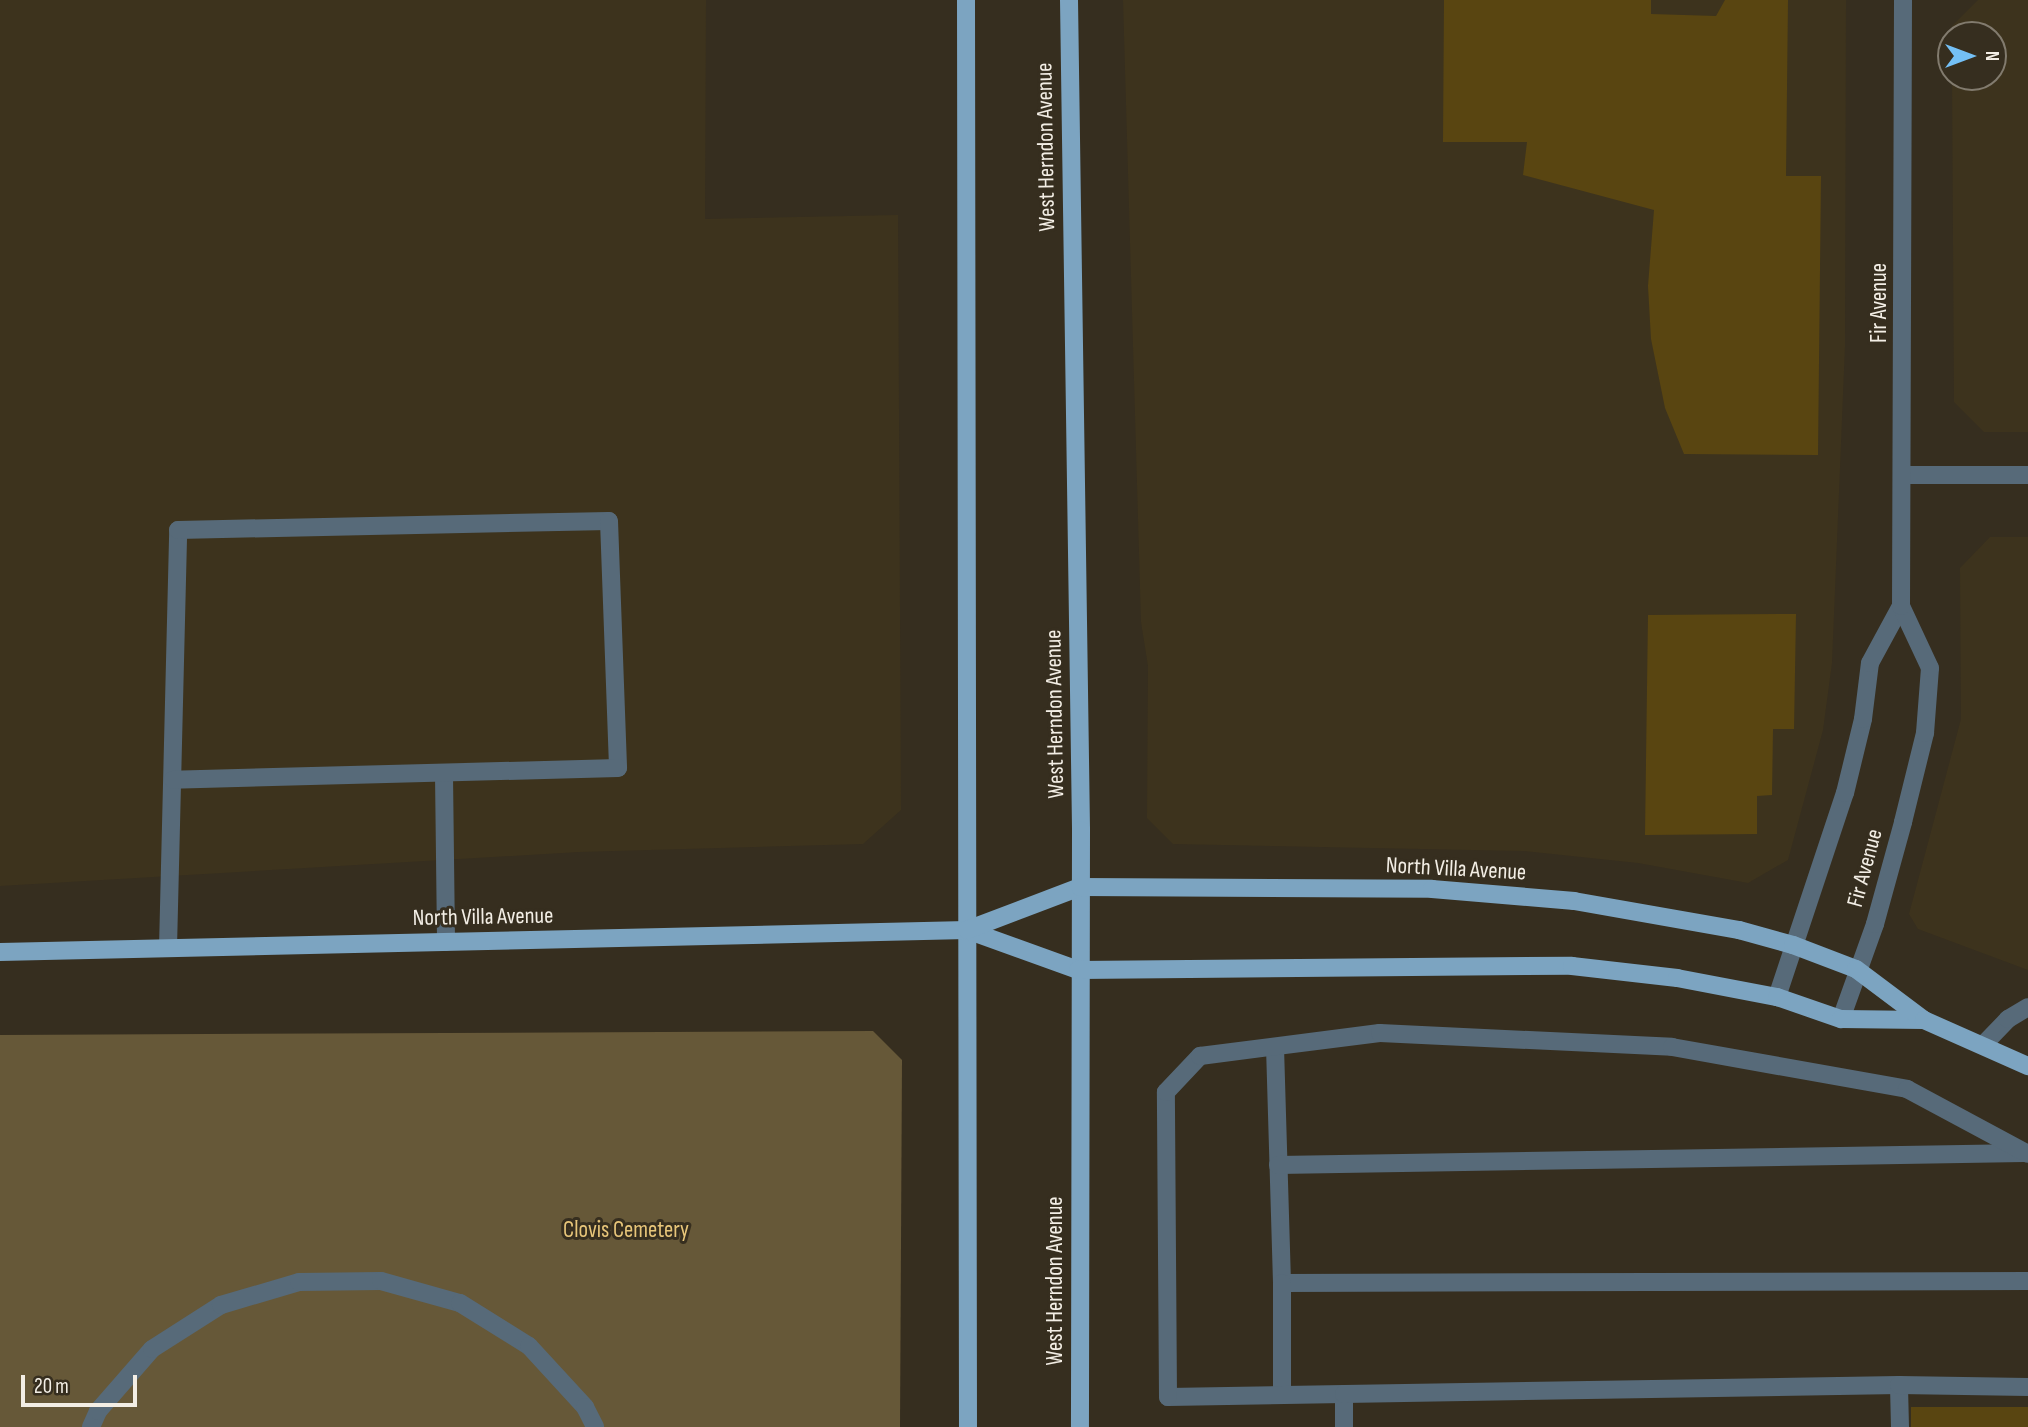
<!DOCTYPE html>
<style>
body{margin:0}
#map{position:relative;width:2028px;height:1427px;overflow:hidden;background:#362e1f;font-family:"Sofia Sans Condensed",sans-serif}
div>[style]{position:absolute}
.built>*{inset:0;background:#3d331d}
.green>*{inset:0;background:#665838}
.building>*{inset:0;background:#594511;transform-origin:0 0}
.minor>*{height:18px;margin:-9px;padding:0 9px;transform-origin:9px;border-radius:9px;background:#576a79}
.major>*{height:18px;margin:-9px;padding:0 9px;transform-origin:9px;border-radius:9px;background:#7ca4c1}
span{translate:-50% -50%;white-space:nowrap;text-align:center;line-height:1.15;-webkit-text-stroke:6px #362e1f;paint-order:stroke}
.street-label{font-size:23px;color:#f3eee5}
.park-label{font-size:23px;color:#e8c67a}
.north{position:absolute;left:1937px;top:21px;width:70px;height:70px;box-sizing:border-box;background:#362e1f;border:2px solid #827b6e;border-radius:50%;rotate:90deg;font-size:19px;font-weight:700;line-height:28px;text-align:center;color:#f3eee5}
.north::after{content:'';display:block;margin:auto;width:24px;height:32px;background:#74c0f6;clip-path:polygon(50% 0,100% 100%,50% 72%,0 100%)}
.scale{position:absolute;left:21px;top:1375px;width:116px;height:32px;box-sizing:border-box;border:4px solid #f3eee5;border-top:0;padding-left:9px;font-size:21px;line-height:24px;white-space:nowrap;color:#f3eee5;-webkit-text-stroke:5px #362e1f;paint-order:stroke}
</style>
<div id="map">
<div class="built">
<i style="clip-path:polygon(0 0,706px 0,705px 219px,898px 215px,901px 810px,863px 844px,579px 852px,0 886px)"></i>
<i style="clip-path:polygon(1123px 0,1846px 0,1845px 346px,1832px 663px,1823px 730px,1788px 860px,1748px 883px,1638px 863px,1523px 851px,1173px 844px,1147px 818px,1148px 666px,1141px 622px)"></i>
<i style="clip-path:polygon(1978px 0,2028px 0,2028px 432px,1984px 432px,1954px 402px,1952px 77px,1993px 77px,1993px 35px,1952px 35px,1952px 26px)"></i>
<i style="clip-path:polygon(1990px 537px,2028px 537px,2028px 970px,1918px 929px,1909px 914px,1961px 719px,1960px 568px)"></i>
</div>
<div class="green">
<i style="clip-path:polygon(873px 1031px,902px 1060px,900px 1427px,0 1427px,0 1035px)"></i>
</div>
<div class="building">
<i style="clip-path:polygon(1444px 0,1651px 0,1651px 14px,1716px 16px,1725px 0,1788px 0,1786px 176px,1821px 176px,1818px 455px,1684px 454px,1665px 408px,1651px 339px,1648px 286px,1654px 210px,1523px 175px,1527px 142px,1443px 142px)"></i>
<i style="clip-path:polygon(1796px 614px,1794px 729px,1773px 729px,1772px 795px,1757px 796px,1757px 834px,1645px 835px,1648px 615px)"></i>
<i style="left:2028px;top:1407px;width:20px;height:117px;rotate:90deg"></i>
</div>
<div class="minor">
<i style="left:1904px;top:475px;width:124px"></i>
<i style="left:444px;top:775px;width:167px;rotate:89.3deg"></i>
<i style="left:168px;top:948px;width:418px;rotate:-88.6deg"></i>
<i style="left:178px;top:530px;width:431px;rotate:-1.2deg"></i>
<i style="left:609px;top:521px;width:247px;rotate:87.9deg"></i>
<i style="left:618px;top:768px;width:445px;rotate:178.5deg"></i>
<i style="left:1777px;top:997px;width:215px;rotate:-71.6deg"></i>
<i style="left:1845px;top:793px;width:76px;rotate:-76.3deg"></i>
<i style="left:1863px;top:719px;width:56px;rotate:-82.9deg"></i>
<i style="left:1870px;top:663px;width:65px;rotate:-61.5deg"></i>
<i style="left:1841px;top:1019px;width:101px;rotate:-70.3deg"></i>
<i style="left:1875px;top:924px;width:106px;rotate:-74.6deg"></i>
<i style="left:1903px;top:822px;width:92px;rotate:-76.1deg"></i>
<i style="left:1925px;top:733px;width:65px;rotate:-85.6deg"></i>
<i style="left:1930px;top:668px;width:68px;rotate:-115.1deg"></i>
<i style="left:1901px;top:606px;width:606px;rotate:-89.81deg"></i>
<i style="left:1984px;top:1044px;width:35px;rotate:-46deg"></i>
<i style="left:2008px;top:1019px;width:23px;rotate:-31deg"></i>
<i style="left:1275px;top:1047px;width:236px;rotate:88.3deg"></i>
<i style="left:1282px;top:1283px;width:746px;rotate:-0.15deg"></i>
<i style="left:1278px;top:1165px;width:746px;rotate:-0.92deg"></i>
<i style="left:1282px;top:1283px;width:111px;rotate:90deg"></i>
<i style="left:1344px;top:1394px;width:176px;rotate:179deg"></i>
<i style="left:1168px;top:1397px;width:305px;rotate:-90.4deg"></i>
<i style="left:1166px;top:1092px;width:50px;rotate:-46.6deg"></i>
<i style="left:1200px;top:1056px;width:181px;rotate:-7.3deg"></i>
<i style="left:1380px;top:1033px;width:292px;rotate:2.7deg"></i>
<i style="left:1672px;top:1047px;width:239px;rotate:10.1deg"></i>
<i style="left:1907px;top:1089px;width:137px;rotate:28.2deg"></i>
<i style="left:91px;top:1427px;width:17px;rotate:-66deg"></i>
<i style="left:98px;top:1411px;width:82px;rotate:-48.9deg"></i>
<i style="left:152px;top:1349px;width:82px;rotate:-32.5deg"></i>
<i style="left:221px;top:1305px;width:81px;rotate:-16.4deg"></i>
<i style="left:299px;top:1282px;width:82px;rotate:-0.7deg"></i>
<i style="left:381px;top:1281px;width:82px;rotate:15.6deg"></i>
<i style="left:460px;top:1303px;width:81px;rotate:31.9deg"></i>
<i style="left:529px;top:1346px;width:83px;rotate:47.4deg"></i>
<i style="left:585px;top:1407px;width:22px;rotate:63deg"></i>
<i style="left:1344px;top:1427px;width:33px;rotate:-90deg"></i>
<i style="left:1344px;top:1394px;width:555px;rotate:-0.93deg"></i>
<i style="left:1900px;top:1427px;width:42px;rotate:-91.4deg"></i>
<i style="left:1899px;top:1385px;width:129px;rotate:0.9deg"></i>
</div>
<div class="major">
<i style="left:966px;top:0;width:1427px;rotate:89.92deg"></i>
<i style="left:1069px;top:0;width:830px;rotate:89.17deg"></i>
<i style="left:1081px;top:830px;width:597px;rotate:90.1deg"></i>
<i style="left:967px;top:930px;width:118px;rotate:19.8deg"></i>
<i style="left:1078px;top:970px;width:494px;rotate:-0.5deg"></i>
<i style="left:1572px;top:966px;width:106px;rotate:6.5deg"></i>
<i style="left:1677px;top:978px;width:102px;rotate:10.8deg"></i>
<i style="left:1777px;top:997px;width:68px;rotate:19deg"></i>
<i style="left:1841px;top:1019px;width:83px;rotate:0.7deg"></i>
<i style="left:0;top:952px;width:967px;rotate:-1.3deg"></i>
<i style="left:967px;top:930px;width:121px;rotate:-20.8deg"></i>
<i style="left:1080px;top:887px;width:352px;rotate:0.3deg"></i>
<i style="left:1432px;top:889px;width:143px;rotate:4.8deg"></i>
<i style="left:1574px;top:901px;width:168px;rotate:10deg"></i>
<i style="left:1739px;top:930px;width:56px;rotate:15.5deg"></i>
<i style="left:1793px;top:945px;width:67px;rotate:20.9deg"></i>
<i style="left:1856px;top:969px;width:85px;rotate:36.9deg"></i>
<i style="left:1924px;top:1020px;width:114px;rotate:23.9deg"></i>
</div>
<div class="street-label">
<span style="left:1046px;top:147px;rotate:-91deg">West Herndon Avenue</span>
<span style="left:1879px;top:303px;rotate:-90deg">Fir Avenue</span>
<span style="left:1055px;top:714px;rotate:-91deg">West Herndon Avenue</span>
<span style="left:1865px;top:868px;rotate:-75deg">Fir Avenue</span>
<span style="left:1456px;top:869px;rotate:3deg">North Villa Avenue</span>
<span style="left:483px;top:917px;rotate:-1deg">North Villa Avenue</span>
<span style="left:1055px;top:1281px;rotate:-90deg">West Herndon Avenue</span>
</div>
<div class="park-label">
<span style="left:626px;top:1230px">Clovis Cemetery</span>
</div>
<div class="north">N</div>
<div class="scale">20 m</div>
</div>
